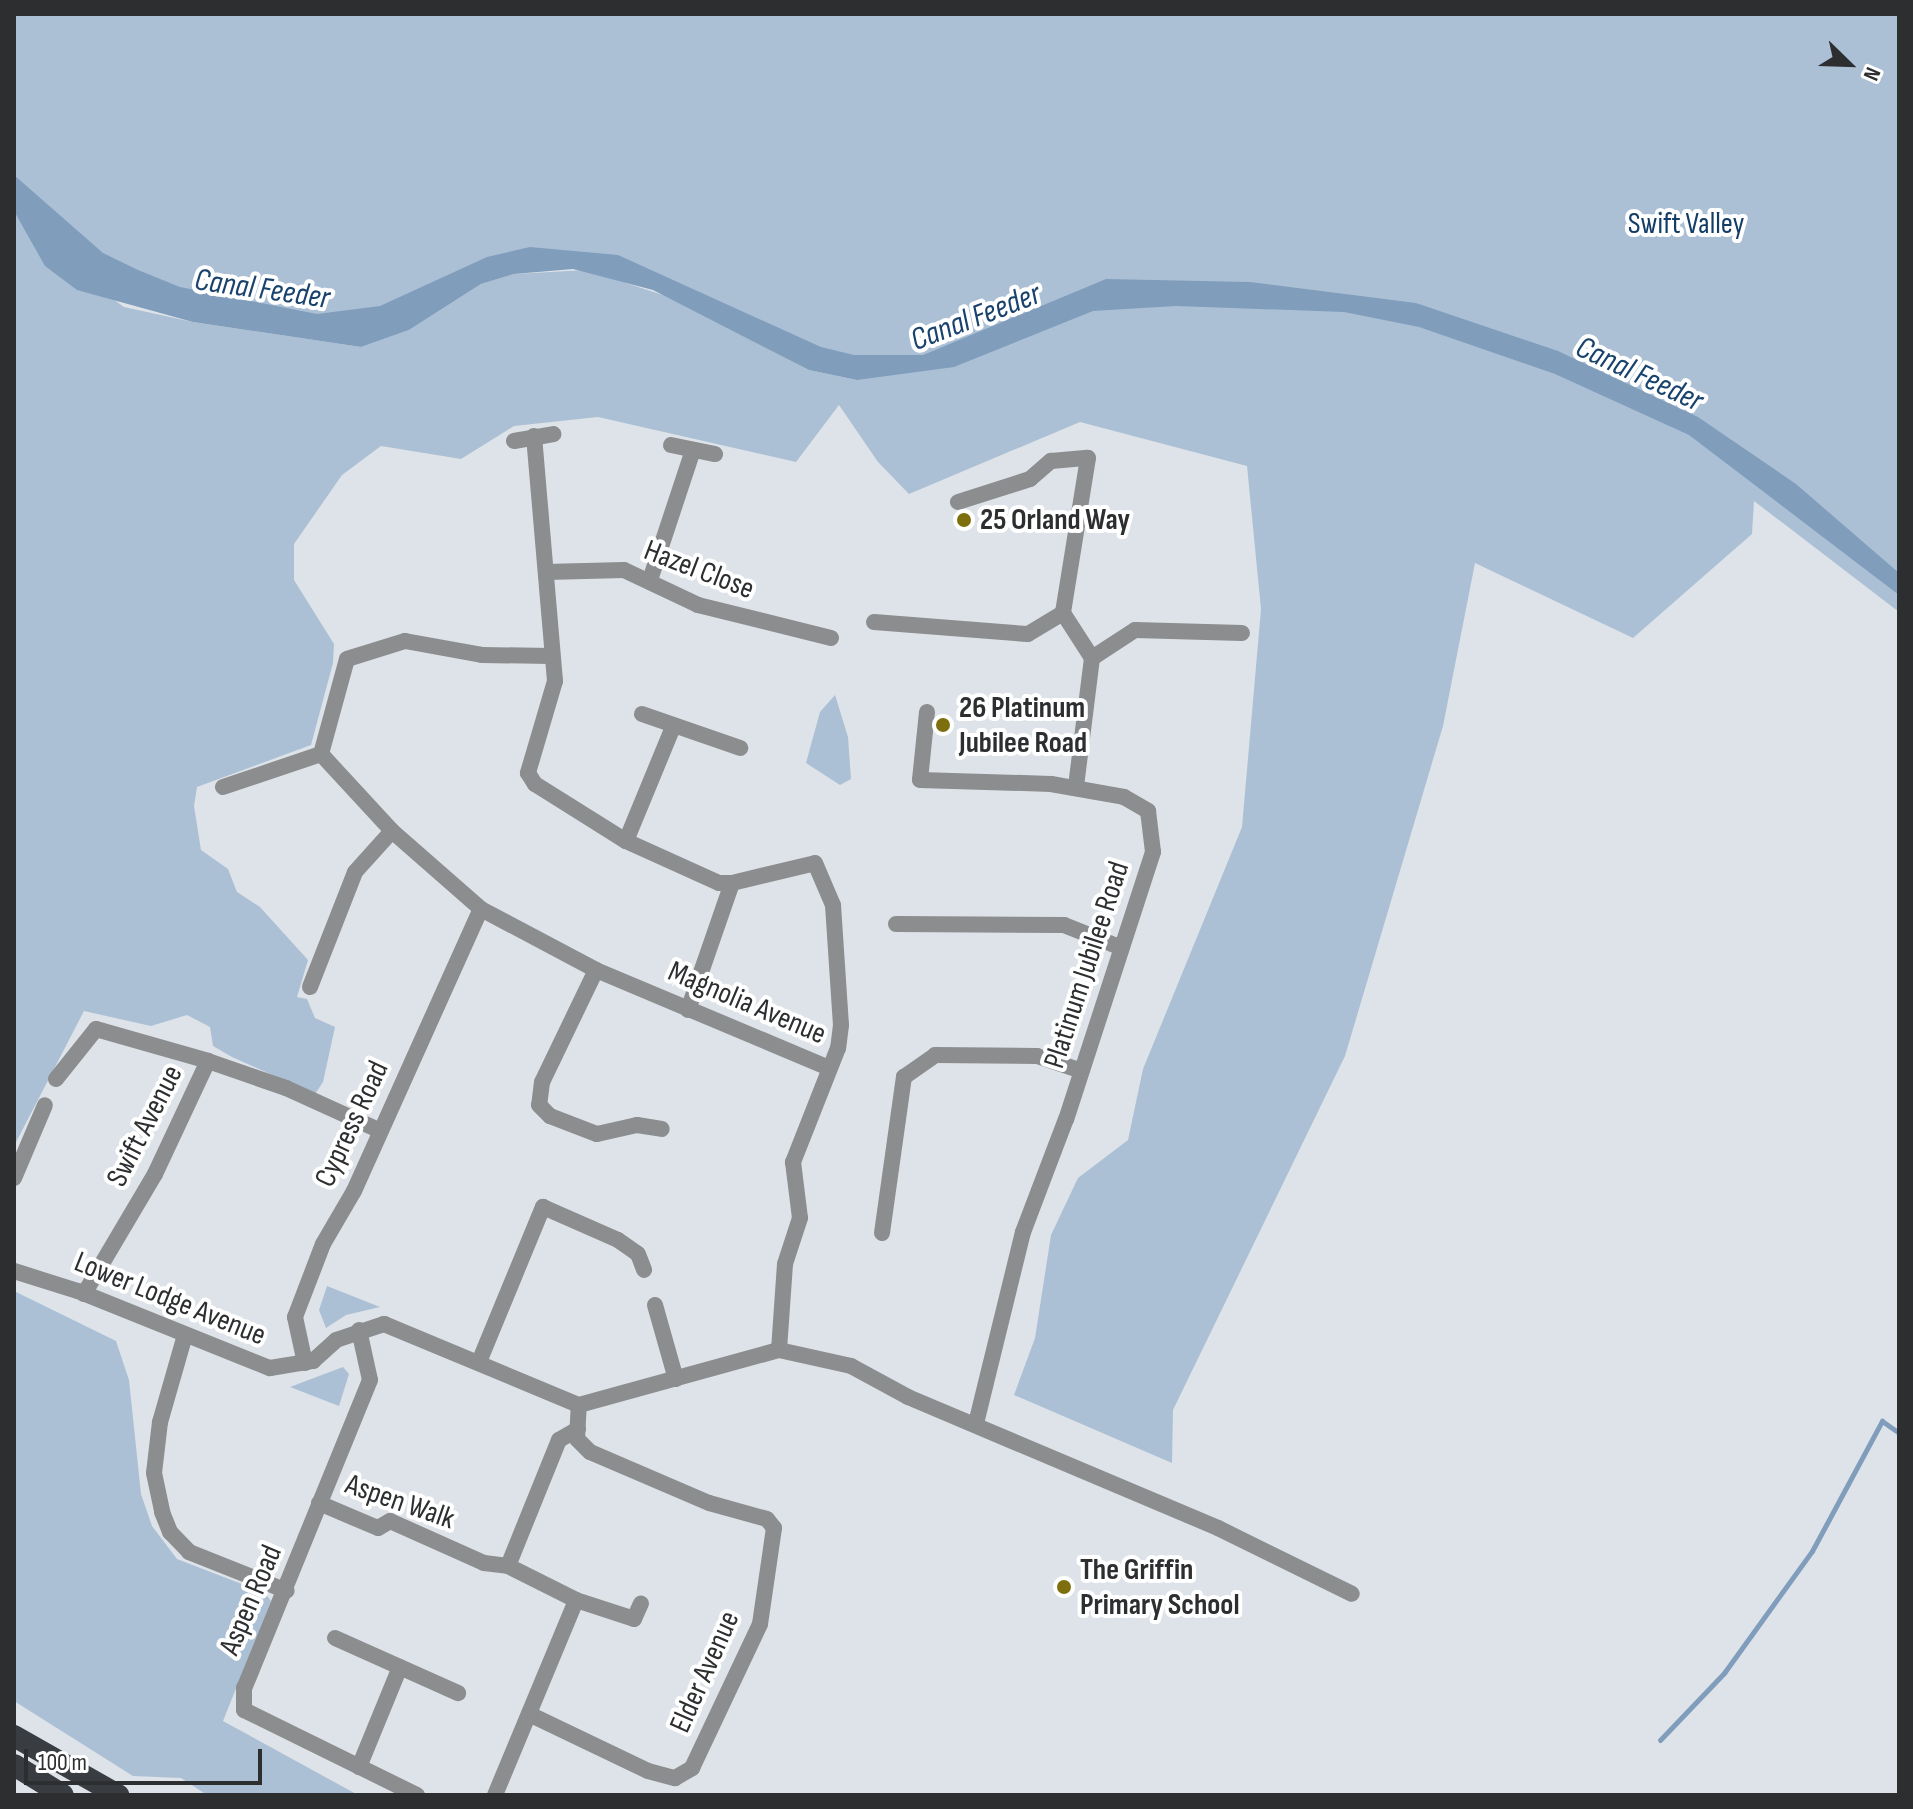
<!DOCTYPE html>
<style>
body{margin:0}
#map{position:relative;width:1913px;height:1809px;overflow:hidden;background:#dde3e8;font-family:"Sofia Sans Condensed",sans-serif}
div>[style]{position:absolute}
.green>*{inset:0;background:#acc0d5}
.water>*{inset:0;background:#819dbc}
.stream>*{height:5px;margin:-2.5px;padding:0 2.5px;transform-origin:2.5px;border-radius:2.5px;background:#819dbc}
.minor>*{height:16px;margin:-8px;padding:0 8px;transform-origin:8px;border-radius:8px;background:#8b8d8f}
.trunk>*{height:22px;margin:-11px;padding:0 11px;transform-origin:11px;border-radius:11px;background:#393c40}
.dots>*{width:22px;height:22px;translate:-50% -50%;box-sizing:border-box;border:4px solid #fff;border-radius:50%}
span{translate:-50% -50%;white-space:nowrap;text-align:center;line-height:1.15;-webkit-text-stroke:8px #fff;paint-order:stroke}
.park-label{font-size:30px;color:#123d66}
.poi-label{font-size:30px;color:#2c2e30;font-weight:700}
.left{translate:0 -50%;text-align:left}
.street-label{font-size:30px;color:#2c2e30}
.water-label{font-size:32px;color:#19436d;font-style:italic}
.frame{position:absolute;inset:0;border:16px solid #2c2e30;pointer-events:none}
.north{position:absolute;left:1809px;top:24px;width:80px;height:80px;-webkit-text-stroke:6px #fff;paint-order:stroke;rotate:113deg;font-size:22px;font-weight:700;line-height:32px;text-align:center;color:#2c2e30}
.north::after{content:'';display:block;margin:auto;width:28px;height:36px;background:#2c2e30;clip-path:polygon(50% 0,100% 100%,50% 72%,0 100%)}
.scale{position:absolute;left:24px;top:1749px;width:238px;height:36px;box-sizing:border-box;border:4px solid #2c2e30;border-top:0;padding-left:10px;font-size:24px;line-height:28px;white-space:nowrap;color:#2c2e30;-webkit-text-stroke:6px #fff;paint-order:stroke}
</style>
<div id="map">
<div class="green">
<i style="clip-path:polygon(14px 14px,1899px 14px,1899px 612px,1754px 501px,1752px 534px,1633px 638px,1475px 563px,1443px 726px,1345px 1056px,1173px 1410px,1172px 1463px,1014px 1395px,1035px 1338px,1051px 1235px,1078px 1178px,1128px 1140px,1143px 1069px,1242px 827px,1261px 609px,1247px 466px,1080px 422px,909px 494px,878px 462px,839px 405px,796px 462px,598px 417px,514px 426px,461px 459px,381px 446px,342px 475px,294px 544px,294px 580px,334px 644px,333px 663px,311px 745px,197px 787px,194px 806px,201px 850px,228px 869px,237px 892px,260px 907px,308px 960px,297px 997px,307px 999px,315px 1018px,335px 1027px,323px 1082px,315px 1094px,232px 1057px,213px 1046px,210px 1027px,187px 1015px,151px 1026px,84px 1011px,14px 1146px,14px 211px,35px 242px,124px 307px,193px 322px,361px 347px,409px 330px,481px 284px,514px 274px,586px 270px,669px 297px,809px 370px,857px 380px,619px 269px,528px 260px,386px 321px,175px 303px,14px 195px)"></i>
<i style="clip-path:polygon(835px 695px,848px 737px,851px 779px,840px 785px,806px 763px,820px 712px)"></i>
<i style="clip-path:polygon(327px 1286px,380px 1307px,346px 1315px,326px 1328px,319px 1310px)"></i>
<i style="clip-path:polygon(14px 1291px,116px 1341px,129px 1380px,141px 1494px,152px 1526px,177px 1559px,265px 1593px,271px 1601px,223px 1721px,358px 1795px,207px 1795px,181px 1778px,133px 1776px,14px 1701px)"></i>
<i style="clip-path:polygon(343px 1367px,349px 1374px,339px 1406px,290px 1387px)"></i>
</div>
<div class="water">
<i style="clip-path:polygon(14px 175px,103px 253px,138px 270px,180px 287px,317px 314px,380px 306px,487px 257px,530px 247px,618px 255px,821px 347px,854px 355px,923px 355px,1106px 279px,1250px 282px,1416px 303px,1558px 351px,1698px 417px,1796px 484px,1899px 573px,1899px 595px,1689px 435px,1555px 374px,1419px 327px,1344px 312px,1176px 306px,1093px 311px,954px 367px,857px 380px,809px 370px,653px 290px,573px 269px,514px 274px,481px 284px,409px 330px,361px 347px,193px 322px,77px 290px,45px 266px,14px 211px)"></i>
</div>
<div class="stream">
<i style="left:1660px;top:1740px;width:93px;rotate:-46.3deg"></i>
<i style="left:1724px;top:1673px;width:150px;rotate:-54.2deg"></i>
<i style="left:1812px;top:1551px;width:148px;rotate:-61.7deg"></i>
<i style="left:1882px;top:1421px;width:21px;rotate:35deg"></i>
</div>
<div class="minor">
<i style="left:534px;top:436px;width:246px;rotate:85.1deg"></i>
<i style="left:555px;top:681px;width:96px;rotate:106.4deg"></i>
<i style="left:528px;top:773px;width:13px;rotate:58deg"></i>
<i style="left:535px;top:784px;width:107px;rotate:32.1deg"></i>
<i style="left:626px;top:841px;width:102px;rotate:24.3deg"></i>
<i style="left:719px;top:883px;width:13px"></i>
<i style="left:514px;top:441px;width:40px;rotate:-10deg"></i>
<i style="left:671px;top:445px;width:45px;rotate:11.6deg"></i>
<i style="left:958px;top:502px;width:76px;rotate:-17.7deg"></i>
<i style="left:1030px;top:479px;width:28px;rotate:-41deg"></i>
<i style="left:1051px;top:461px;width:37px;rotate:-5deg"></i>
<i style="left:1088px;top:458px;width:157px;rotate:99.2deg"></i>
<i style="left:1063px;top:613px;width:54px;rotate:57.2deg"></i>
<i style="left:1092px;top:658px;width:129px;rotate:97.1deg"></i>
<i style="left:546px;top:572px;width:78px;rotate:-1.5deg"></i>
<i style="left:624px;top:570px;width:82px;rotate:25.3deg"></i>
<i style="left:698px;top:605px;width:137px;rotate:13.9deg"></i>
<i style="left:650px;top:580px;width:137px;rotate:-71.7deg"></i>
<i style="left:874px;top:622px;width:154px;rotate:4.5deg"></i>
<i style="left:1028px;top:634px;width:41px;rotate:-31deg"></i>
<i style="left:1092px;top:658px;width:51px;rotate:-33.1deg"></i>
<i style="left:1135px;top:630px;width:107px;rotate:1.6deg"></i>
<i style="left:927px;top:712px;width:68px;rotate:95.9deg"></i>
<i style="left:920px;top:780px;width:131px;rotate:1.7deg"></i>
<i style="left:1051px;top:784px;width:74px;rotate:10.1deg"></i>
<i style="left:1124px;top:797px;width:28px;rotate:30deg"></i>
<i style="left:1148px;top:811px;width:41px;rotate:83deg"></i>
<i style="left:1153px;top:852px;width:281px;rotate:108deg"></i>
<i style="left:1066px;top:1119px;width:121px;rotate:110.8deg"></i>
<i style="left:1023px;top:1232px;width:198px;rotate:103.8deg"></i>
<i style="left:642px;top:714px;width:104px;rotate:19.1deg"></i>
<i style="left:321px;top:754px;width:98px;rotate:-74.7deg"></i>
<i style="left:347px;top:659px;width:61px;rotate:-17.2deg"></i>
<i style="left:405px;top:641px;width:78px;rotate:10.3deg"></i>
<i style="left:482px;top:655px;width:69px;rotate:0.8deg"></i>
<i style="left:223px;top:787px;width:103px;rotate:-18.6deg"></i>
<i style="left:321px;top:754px;width:105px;rotate:47.3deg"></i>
<i style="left:392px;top:831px;width:118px;rotate:41.2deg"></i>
<i style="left:481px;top:909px;width:130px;rotate:27.9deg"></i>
<i style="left:596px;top:970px;width:253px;rotate:22.8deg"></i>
<i style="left:626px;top:841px;width:123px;rotate:-67.6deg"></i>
<i style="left:896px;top:924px;width:168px;rotate:0.3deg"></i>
<i style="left:1064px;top:925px;width:62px;rotate:21.6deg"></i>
<i style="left:596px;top:970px;width:124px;rotate:115.7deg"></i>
<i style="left:542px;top:1082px;width:23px;rotate:97deg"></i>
<i style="left:539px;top:1105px;width:16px;rotate:45deg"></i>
<i style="left:550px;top:1116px;width:50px;rotate:21deg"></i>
<i style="left:597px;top:1134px;width:41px;rotate:-12.7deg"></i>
<i style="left:637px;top:1125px;width:25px;rotate:9deg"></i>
<i style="left:310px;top:987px;width:123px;rotate:-68.6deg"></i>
<i style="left:355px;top:872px;width:55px;rotate:-47.9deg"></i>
<i style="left:688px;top:1010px;width:134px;rotate:-70.9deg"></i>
<i style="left:732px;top:883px;width:85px;rotate:-13.5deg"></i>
<i style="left:815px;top:863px;width:46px;rotate:66.8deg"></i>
<i style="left:833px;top:905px;width:120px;rotate:86.2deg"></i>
<i style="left:841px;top:1025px;width:23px;rotate:97deg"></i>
<i style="left:838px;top:1048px;width:123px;rotate:111.5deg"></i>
<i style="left:793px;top:1162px;width:56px;rotate:82.9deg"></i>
<i style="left:800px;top:1218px;width:48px;rotate:108.1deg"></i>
<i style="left:785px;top:1264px;width:86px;rotate:94deg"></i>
<i style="left:56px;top:1079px;width:64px;rotate:-51.3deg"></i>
<i style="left:96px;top:1029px;width:116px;rotate:15.9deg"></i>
<i style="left:14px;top:1178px;width:79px;rotate:-67deg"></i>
<i style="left:882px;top:1233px;width:158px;rotate:-82deg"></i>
<i style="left:904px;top:1077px;width:38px;rotate:-35deg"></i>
<i style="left:935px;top:1055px;width:102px;rotate:0.6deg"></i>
<i style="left:1037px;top:1056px;width:47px;rotate:18.4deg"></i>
<i style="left:14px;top:1271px;width:67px;rotate:17.4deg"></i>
<i style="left:78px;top:1291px;width:207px;rotate:21.9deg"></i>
<i style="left:270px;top:1368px;width:44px;rotate:-9.2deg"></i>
<i style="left:313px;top:1361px;width:31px;rotate:-42deg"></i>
<i style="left:336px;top:1340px;width:51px;rotate:-18.4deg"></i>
<i style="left:384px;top:1324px;width:211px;rotate:22.6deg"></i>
<i style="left:579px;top:1405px;width:207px;rotate:-15.4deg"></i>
<i style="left:779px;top:1350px;width:74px;rotate:12.5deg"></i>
<i style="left:851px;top:1366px;width:65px;rotate:28.5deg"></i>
<i style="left:908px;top:1397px;width:337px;rotate:22.9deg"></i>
<i style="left:1218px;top:1528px;width:149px;rotate:26.2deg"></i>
<i style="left:84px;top:1294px;width:139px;rotate:-59.4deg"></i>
<i style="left:155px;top:1174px;width:125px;rotate:-64.9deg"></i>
<i style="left:208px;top:1061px;width:83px;rotate:19.1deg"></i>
<i style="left:286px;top:1088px;width:104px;rotate:24.4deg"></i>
<i style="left:655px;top:1305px;width:77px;rotate:74.2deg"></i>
<i style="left:359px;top:1330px;width:51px;rotate:77.6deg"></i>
<i style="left:370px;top:1380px;width:333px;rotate:112.2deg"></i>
<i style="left:244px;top:1688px;width:22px;rotate:90deg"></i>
<i style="left:244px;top:1710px;width:193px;rotate:26.2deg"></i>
<i style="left:185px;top:1335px;width:91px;rotate:106deg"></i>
<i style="left:160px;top:1422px;width:51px;rotate:96.7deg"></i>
<i style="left:154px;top:1473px;width:40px;rotate:78deg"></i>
<i style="left:162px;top:1512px;width:22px;rotate:68deg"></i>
<i style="left:170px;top:1532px;width:28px;rotate:46deg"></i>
<i style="left:189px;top:1552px;width:105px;rotate:21.7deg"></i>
<i style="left:479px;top:1362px;width:168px;rotate:-67.6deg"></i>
<i style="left:543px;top:1207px;width:82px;rotate:23.7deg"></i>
<i style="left:618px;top:1240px;width:24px;rotate:35deg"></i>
<i style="left:638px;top:1254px;width:17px;rotate:69deg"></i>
<i style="left:305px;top:1363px;width:47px;rotate:-102.3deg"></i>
<i style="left:295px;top:1317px;width:78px;rotate:-69deg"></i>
<i style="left:323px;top:1244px;width:61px;rotate:-59.7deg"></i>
<i style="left:354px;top:1191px;width:309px;rotate:-65.8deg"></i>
<i style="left:319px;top:1503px;width:64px;rotate:23deg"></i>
<i style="left:378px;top:1528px;width:14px;rotate:-30deg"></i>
<i style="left:390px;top:1521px;width:103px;rotate:24.1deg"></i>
<i style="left:484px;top:1563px;width:24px;rotate:7deg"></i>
<i style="left:508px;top:1566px;width:136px;rotate:-68deg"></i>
<i style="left:559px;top:1440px;width:22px;rotate:-30deg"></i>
<i style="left:576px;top:1600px;width:61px;rotate:18.1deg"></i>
<i style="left:634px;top:1619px;width:17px;rotate:-66deg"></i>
<i style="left:335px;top:1638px;width:135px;rotate:24.1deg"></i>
<i style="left:529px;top:1714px;width:132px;rotate:25.6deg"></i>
<i style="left:648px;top:1771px;width:28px;rotate:15deg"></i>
<i style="left:675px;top:1778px;width:20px;rotate:-30deg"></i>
<i style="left:692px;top:1768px;width:159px;rotate:-64.7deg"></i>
<i style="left:760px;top:1624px;width:97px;rotate:-81.7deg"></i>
<i style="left:774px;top:1528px;width:11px;rotate:-128deg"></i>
<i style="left:767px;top:1519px;width:60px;rotate:-164.6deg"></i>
<i style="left:709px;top:1503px;width:129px;rotate:-156.8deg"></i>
<i style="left:590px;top:1452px;width:18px;rotate:-135deg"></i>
<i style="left:577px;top:1439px;width:34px;rotate:-87deg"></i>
<i style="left:359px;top:1767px;width:108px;rotate:-67.7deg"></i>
<i style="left:495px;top:1795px;width:211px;rotate:-67.4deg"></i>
<i style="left:576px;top:1600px;width:76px;rotate:-153.4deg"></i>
</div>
<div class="trunk">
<i style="left:14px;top:1736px;width:120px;rotate:29.6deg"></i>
<i style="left:14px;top:1765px;width:57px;rotate:31.5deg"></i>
</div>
<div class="dots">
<i style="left:964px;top:520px;background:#7d6f0e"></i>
<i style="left:943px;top:725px;background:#7d6f0e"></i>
<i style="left:1064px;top:1587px;background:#7d6f0e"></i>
</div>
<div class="park-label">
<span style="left:1686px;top:224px">Swift Valley</span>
</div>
<div class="poi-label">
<span class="left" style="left:980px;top:520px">25 Orland Way</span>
<span class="left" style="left:959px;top:725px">26 Platinum<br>Jubilee Road</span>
<span class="left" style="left:1080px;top:1587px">The Griffin<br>Primary School</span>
</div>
<div class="street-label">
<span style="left:699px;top:570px;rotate:21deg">Hazel Close</span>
<span style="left:1087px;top:965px;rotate:-72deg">Platinum Jubilee Road</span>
<span style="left:747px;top:1003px;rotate:23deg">Magnolia Avenue</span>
<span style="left:352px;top:1124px;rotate:-65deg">Cypress Road</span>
<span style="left:145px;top:1126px;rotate:-63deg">Swift Avenue</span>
<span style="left:170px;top:1299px;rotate:22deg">Lower Lodge Avenue</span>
<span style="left:400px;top:1502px;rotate:19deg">Aspen Walk</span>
<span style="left:251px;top:1600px;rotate:-67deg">Aspen Road</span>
<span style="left:705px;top:1672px;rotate:-66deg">Elder Avenue</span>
</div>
<div class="water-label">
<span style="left:262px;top:290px;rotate:8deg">Canal Feeder</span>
<span style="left:976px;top:318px;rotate:-21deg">Canal Feeder</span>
<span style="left:1639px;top:375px;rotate:25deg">Canal Feeder</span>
</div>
<div class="frame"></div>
<div class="north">N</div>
<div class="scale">100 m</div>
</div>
